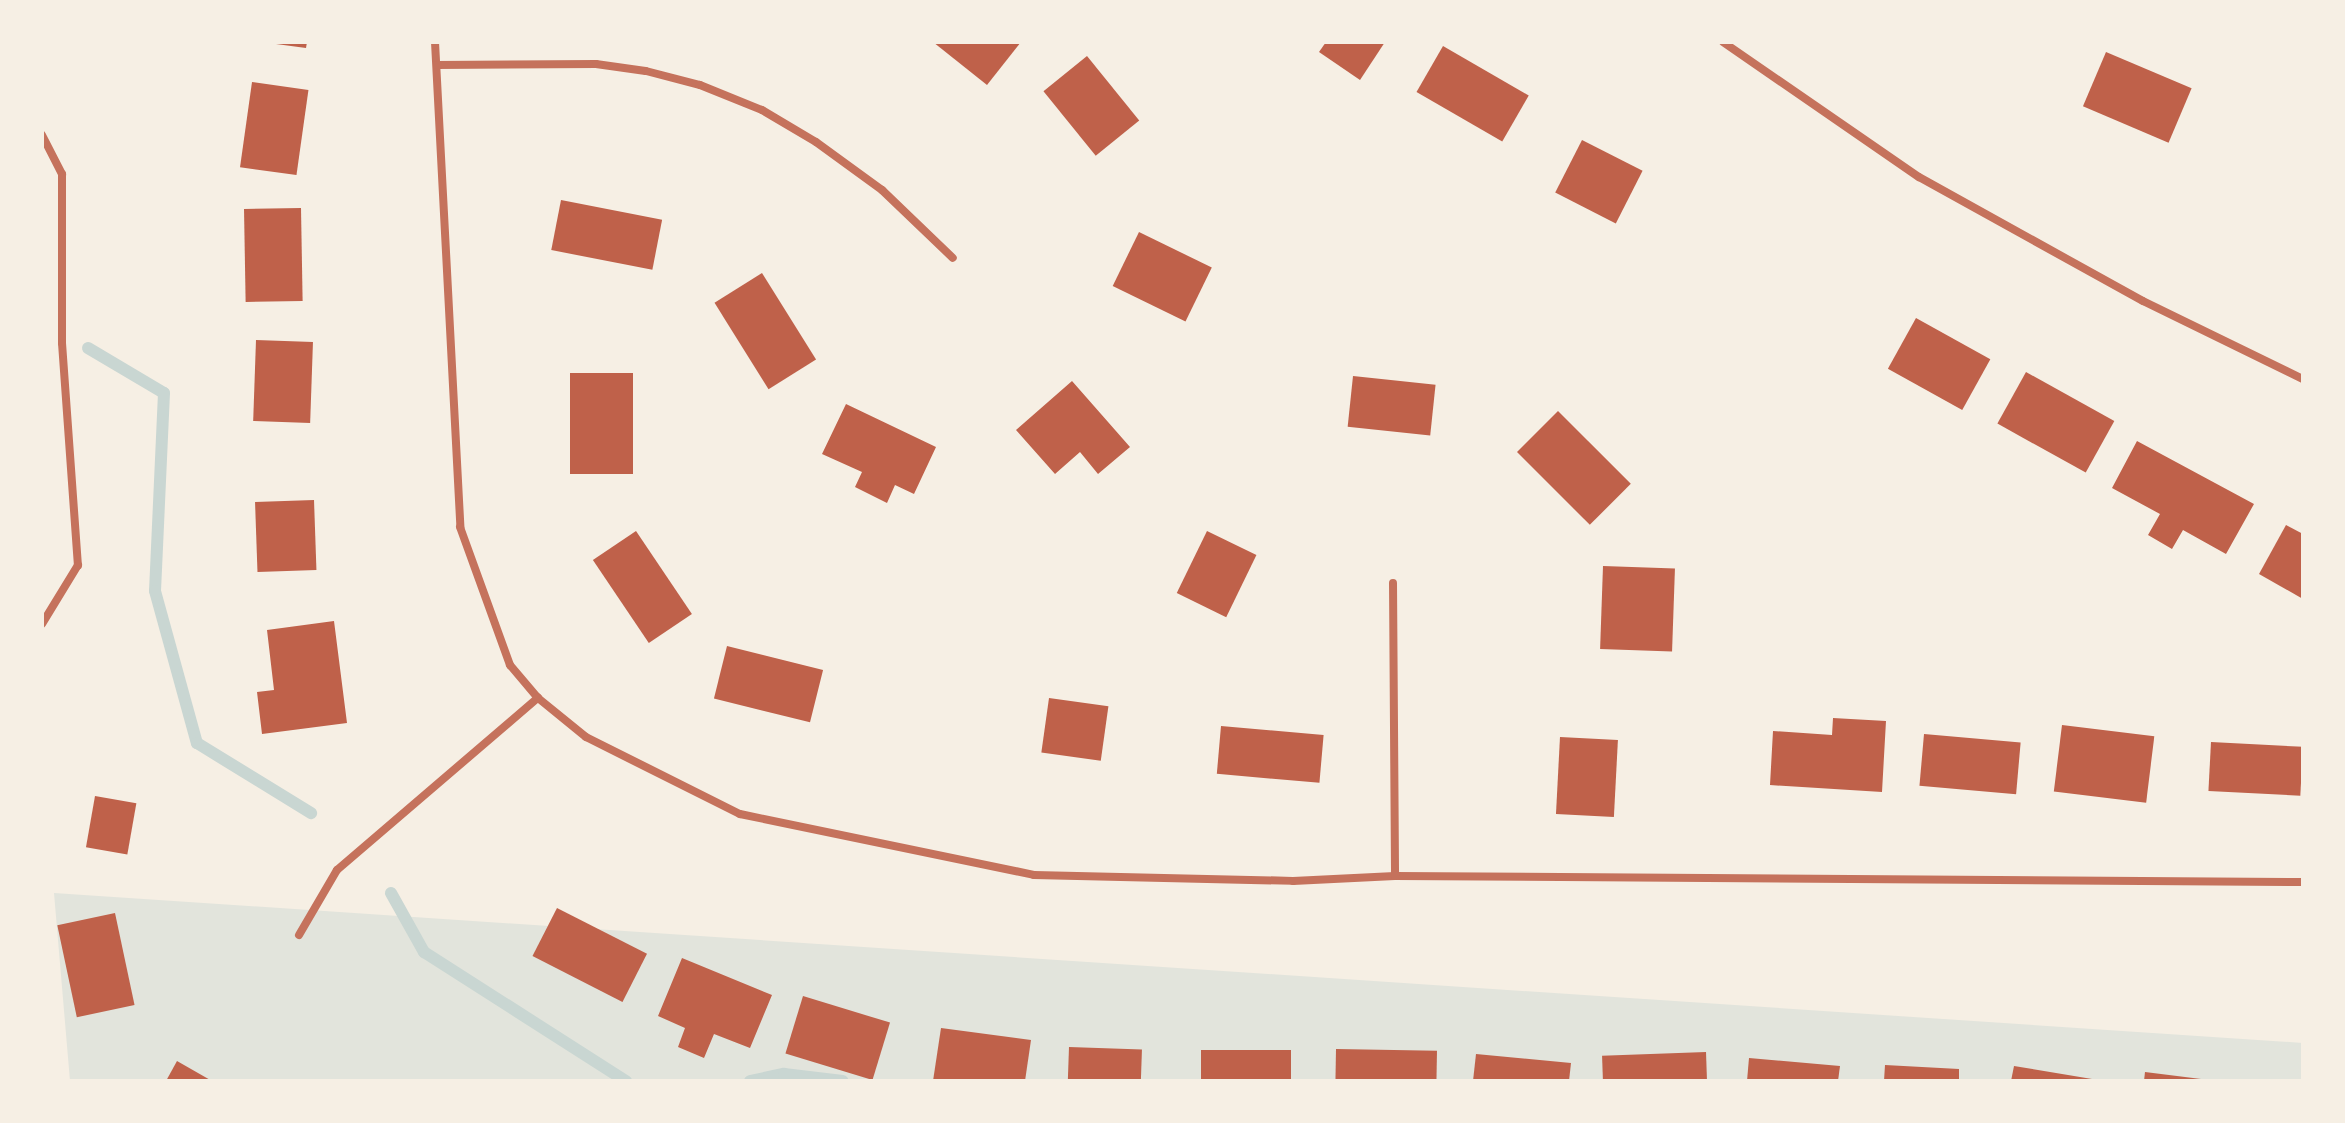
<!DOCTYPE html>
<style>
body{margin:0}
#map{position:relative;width:2345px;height:1123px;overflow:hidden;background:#f6efe4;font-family:Cabin,sans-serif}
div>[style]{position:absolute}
.green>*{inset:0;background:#e2e4dc}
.stream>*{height:12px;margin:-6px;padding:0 6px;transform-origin:6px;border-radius:6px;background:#c9d6d2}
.building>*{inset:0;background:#bf614a;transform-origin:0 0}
.minor>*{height:8px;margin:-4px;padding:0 4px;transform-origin:4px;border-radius:4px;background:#c5725c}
span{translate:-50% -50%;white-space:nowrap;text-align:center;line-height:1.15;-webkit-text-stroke:8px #f6efe4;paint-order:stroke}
.frame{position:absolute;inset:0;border:44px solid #f6efe4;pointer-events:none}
</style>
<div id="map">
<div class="green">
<i style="clip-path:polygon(54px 893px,2303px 1043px,2303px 1081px,70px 1081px)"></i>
</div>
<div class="stream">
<i style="left:88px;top:348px;width:88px;rotate:30.6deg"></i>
<i style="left:164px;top:393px;width:198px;rotate:92.6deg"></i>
<i style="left:155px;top:591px;width:158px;rotate:74.6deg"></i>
<i style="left:197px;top:743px;width:134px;rotate:31.6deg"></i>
<i style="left:391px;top:893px;width:68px;rotate:60.8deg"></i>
<i style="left:424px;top:952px;width:240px;rotate:32.6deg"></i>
<i style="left:750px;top:1081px;width:35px;rotate:-12deg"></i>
<i style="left:784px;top:1074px;width:59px;rotate:6.8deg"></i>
</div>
<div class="building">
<i style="clip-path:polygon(261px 42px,307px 42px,306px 48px)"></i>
<i style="clip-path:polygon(933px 42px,1021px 42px,987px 85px)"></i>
<i style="clip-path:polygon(1326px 42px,1385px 42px,1360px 80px,1319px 52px)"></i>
<i style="left:1443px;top:46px;width:99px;height:53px;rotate:30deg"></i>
<i style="left:2106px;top:52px;width:93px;height:59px;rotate:23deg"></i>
<i style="left:1087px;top:56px;width:83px;height:56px;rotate:51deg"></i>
<i style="left:252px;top:82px;width:57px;height:86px;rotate:8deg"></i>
<i style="left:1582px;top:140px;width:68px;height:59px;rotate:27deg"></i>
<i style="left:561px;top:200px;width:103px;height:51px;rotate:11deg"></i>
<i style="left:301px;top:208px;width:93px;height:57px;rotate:89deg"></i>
<i style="left:1139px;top:232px;width:81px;height:60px;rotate:26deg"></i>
<i style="left:762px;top:273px;width:102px;height:56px;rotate:58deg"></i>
<i style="left:1916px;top:318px;width:85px;height:58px;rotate:29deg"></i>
<i style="left:256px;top:340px;width:57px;height:81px;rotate:2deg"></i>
<i style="left:2026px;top:372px;width:101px;height:59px;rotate:29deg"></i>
<i style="left:633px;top:373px;width:101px;height:63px;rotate:90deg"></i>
<i style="left:1353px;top:376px;width:83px;height:51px;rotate:6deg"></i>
<i style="clip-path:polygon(1072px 381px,1130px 447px,1098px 474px,1080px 452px,1055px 474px,1016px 430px)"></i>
<i style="clip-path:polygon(846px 404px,936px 447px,914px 494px,895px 485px,887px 503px,855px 487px,862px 472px,822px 454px)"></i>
<i style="left:1558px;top:411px;width:103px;height:58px;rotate:45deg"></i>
<i style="clip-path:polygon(2137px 441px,2254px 504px,2226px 554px,2183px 530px,2172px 549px,2148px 535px,2160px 514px,2112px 488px)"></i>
<i style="left:314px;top:500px;width:70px;height:59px;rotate:88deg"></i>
<i style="clip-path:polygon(2286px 525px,2303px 534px,2303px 599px,2259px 574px)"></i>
<i style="left:636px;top:531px;width:100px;height:52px;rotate:56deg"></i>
<i style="left:1207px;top:531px;width:55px;height:69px;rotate:26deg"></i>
<i style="left:1603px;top:566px;width:72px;height:83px;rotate:2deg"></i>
<i style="clip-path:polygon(334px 621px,347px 723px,262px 734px,257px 692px,274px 690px,267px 630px)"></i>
<i style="left:727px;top:646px;width:99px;height:54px;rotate:14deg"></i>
<i style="left:1049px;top:698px;width:60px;height:55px;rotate:8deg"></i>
<i style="clip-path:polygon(1833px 718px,1886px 721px,1882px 792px,1770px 785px,1773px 731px,1832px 735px)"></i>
<i style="left:2062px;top:725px;width:93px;height:67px;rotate:7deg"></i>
<i style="left:1221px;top:726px;width:103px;height:48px;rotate:5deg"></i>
<i style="left:1924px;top:734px;width:97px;height:52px;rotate:5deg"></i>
<i style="left:1560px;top:737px;width:58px;height:77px;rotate:3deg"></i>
<i style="left:2211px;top:742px;width:92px;height:49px;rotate:3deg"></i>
<i style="left:95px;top:796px;width:42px;height:52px;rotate:10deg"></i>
<i style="left:557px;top:908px;width:101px;height:54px;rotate:27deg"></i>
<i style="left:115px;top:913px;width:94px;height:59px;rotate:78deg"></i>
<i style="clip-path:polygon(682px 958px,772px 995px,750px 1048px,714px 1034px,704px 1058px,678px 1047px,685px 1028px,658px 1016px)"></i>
<i style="left:803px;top:996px;width:91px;height:60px;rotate:17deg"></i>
<i style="clip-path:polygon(941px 1028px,1031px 1040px,1025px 1081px,933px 1081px)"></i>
<i style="left:1069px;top:1047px;width:73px;height:34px;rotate:2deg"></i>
<i style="left:1336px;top:1049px;width:101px;height:32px;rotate:1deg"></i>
<i style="left:1291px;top:1050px;width:31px;height:90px;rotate:90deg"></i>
<i style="left:1706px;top:1052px;width:29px;height:104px;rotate:88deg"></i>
<i style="clip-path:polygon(1476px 1054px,1571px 1063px,1569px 1081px,1473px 1081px)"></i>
<i style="clip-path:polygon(1749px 1058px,1840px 1066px,1838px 1081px,1747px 1081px)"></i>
<i style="clip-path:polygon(177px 1061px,212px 1081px,166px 1081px)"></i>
<i style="clip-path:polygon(1885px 1065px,1959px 1069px,1959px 1081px,1884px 1081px)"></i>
<i style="clip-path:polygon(2014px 1066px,2092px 1079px,2092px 1081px,2011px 1081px)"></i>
<i style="clip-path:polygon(2145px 1072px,2201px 1079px,2201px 1081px,2144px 1081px)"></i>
</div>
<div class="minor">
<i style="left:435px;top:42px;width:486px;rotate:87deg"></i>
<i style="left:460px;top:527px;width:147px;rotate:70.1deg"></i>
<i style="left:510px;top:665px;width:43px;rotate:49.7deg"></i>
<i style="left:538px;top:698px;width:62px;rotate:39.1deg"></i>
<i style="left:586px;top:737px;width:172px;rotate:26.6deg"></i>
<i style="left:740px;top:814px;width:300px;rotate:11.7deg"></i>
<i style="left:1034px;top:875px;width:259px;rotate:1.3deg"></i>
<i style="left:1293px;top:881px;width:102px;rotate:-2.8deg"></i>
<i style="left:1395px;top:876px;width:908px;rotate:0.38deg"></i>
<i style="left:1723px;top:42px;width:238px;rotate:34.6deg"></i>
<i style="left:1919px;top:177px;width:256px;rotate:29deg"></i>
<i style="left:2143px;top:301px;width:178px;rotate:26deg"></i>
<i style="left:437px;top:65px;width:159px;rotate:-0.4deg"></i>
<i style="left:596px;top:64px;width:50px;rotate:8deg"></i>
<i style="left:646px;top:71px;width:56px;rotate:14.5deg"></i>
<i style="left:700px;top:85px;width:67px;rotate:22deg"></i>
<i style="left:762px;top:110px;width:63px;rotate:30.7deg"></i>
<i style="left:816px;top:142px;width:82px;rotate:36deg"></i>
<i style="left:882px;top:190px;width:98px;rotate:43.8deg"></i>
<i style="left:42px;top:135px;width:44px;rotate:62.9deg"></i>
<i style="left:62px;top:174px;width:169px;rotate:90deg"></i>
<i style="left:62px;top:343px;width:223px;rotate:85.9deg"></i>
<i style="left:78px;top:565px;width:69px;rotate:121.4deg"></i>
<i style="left:1393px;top:583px;width:293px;rotate:89.6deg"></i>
<i style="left:299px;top:935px;width:75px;rotate:-59.7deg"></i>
<i style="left:337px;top:870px;width:265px;rotate:-40.6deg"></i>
</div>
<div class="frame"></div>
</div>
